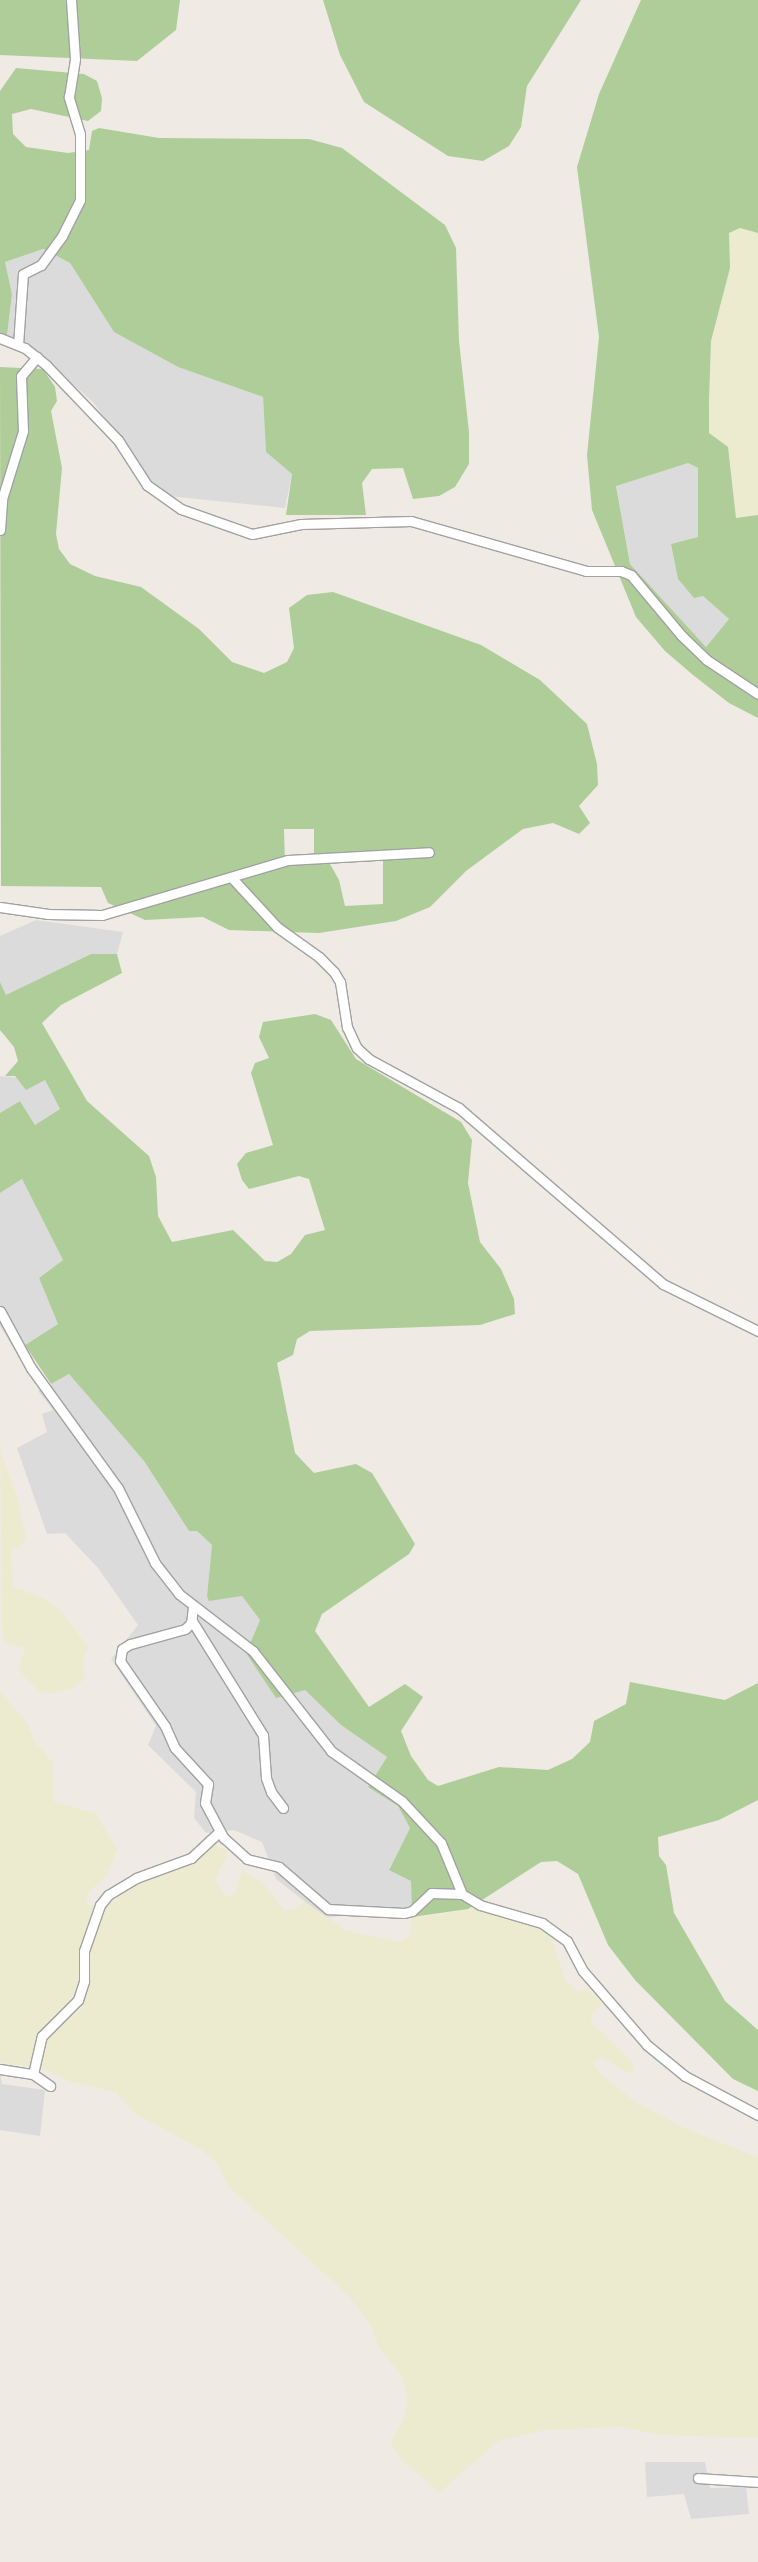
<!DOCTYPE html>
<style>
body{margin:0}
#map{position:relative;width:758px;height:2562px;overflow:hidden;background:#efeae4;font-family:Cabin,sans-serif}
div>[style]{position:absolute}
.residential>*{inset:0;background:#dcdbdb}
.farmland>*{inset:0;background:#edebcf}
.forest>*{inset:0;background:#afcd99}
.roads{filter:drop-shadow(1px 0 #a2a2a2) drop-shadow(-1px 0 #a2a2a2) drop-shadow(0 1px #a2a2a2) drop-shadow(0 -1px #a2a2a2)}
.minor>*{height:9px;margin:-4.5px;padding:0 4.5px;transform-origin:4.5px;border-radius:4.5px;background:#fff}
span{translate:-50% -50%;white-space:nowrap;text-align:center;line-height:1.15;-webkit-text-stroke:4px #fff;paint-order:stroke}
</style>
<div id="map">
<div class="residential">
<i style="clip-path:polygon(42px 249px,70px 263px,114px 332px,178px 367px,263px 397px,266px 452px,292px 474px,285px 508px,168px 496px,151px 481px,93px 402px,28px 344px,7px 336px,12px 294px,5px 262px)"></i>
<i style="clip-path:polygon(688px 463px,698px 468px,698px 537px,671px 544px,678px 579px,694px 597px,703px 596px,729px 619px,706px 647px,630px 564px,616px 485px)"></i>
<i style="clip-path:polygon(36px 920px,123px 932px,117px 954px,91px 954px,6px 996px,0 982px,0 936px)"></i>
<i style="clip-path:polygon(0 1076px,45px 1080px,60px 1109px,35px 1125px,20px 1101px,0 1113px)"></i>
<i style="clip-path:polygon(22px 1179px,63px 1260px,39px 1278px,58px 1324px,15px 1351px,0 1326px,0 1193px)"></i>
<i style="clip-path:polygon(69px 1374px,144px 1461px,189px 1531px,197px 1531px,212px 1545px,207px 1596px,242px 1596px,260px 1620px,246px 1653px,305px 1690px,341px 1725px,387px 1757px,368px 1787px,398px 1806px,410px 1828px,389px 1869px,411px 1881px,412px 1917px,356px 1913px,326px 1918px,276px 1879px,262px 1842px,234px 1830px,206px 1833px,194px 1818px,196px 1792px,148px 1745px,156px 1726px,111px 1659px,138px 1625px,98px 1568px,65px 1533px,47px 1534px,17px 1448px,47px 1432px,42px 1414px,53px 1410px,38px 1391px)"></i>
<i style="clip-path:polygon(0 2072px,2px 2084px,45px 2090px,40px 2136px,0 2130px)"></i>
<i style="clip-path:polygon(645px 2462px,705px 2462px,710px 2488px,746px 2487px,749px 2514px,691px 2519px,684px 2494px,647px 2497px)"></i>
</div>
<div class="farmland">
<i style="clip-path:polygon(740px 228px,758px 233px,758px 515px,744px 518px,736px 518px,730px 463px,709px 433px,711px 341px,730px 268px,729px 233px)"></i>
<i style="clip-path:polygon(0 1429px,1px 1452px,18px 1500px,26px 1537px,20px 1548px,11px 1550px,13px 1587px,46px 1599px,62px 1612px,88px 1647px,83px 1661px,85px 1679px,71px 1689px,52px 1694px,39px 1692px,19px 1670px,25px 1648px,5px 1643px,2px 1631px)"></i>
<i style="clip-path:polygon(0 1692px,27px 1722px,35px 1742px,53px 1763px,54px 1802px,95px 1813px,117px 1849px,107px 1876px,88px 1892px,86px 1904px,103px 1907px,144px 1880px,190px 1864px,214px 1845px,225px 1849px,227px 1856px,215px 1879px,225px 1895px,230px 1897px,236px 1892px,242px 1870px,263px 1883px,284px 1910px,292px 1910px,305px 1902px,347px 1931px,400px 1942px,409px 1936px,412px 1917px,441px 1915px,472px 1906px,549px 1931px,566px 1982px,577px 1991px,588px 1989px,602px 2004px,592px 2014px,591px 2023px,631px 2060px,634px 2071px,628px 2073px,601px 2057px,593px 2062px,601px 2074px,634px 2101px,684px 2128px,758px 2157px,758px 2438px,661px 2435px,622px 2427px,545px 2430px,498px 2441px,439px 2493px,399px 2457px,391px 2443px,406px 2414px,407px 2395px,400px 2373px,380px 2350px,371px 2326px,348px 2295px,228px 2186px,217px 2163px,202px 2150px,134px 2113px,116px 2092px,68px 2081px,46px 2070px,0 2062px)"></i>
</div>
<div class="forest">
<i style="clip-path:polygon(0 0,180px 0,176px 30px,137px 61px,0 55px)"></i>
<i style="clip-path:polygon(323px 0,581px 0,527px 86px,521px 127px,509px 146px,483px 161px,448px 156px,364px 102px,340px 55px)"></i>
<i style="clip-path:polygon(evenodd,641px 0,758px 0,758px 233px,740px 228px,729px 233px,730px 268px,711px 341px,709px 401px,709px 433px,728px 447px,736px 518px,758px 515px,758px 718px,729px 703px,693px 675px,665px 651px,636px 617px,592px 510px,587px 455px,599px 337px,577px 167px,599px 94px,641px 0,688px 463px,698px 468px,698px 537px,671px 544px,678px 579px,694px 598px,703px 596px,729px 619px,706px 647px,630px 564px,616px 486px,688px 463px)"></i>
<i style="clip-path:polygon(16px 68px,84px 74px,97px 81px,102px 98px,101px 111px,88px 121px,31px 109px,12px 114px,13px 134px,26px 147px,68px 153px,89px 150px,92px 131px,99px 128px,159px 138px,309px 139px,342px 148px,445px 225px,456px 248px,459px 341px,469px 432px,469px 464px,455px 487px,439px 496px,413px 499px,403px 468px,372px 469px,362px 483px,366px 515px,286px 515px,292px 474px,266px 452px,263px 397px,178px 367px,114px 332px,70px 263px,43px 249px,5px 262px,12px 294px,7px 336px,0 333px,0 91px)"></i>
<i style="clip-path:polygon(evenodd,0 367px,43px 369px,55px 387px,57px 401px,51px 411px,62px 468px,56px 534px,59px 549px,70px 564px,95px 576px,141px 587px,199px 629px,232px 662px,264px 673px,287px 662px,294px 648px,289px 608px,307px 595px,333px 592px,481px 645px,540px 680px,587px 724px,597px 764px,598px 785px,579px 806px,590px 823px,579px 834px,553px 823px,523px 829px,466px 871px,430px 907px,396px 921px,319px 933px,229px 930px,203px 917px,145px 920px,108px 903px,101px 887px,1px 886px,0 367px,284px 829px,314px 829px,314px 853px,383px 853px,383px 904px,345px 906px,339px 880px,330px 864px,285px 864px,284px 829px)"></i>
<i style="clip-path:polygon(91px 954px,117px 954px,122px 973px,61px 1005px,42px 1023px,87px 1101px,149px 1156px,156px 1177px,158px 1216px,172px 1242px,233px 1230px,265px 1261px,277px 1262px,291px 1254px,305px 1235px,325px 1230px,309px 1179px,299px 1176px,249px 1189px,242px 1180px,237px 1164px,246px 1153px,273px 1145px,251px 1073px,255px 1063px,269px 1058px,259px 1037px,263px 1022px,315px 1014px,331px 1020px,356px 1059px,461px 1122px,472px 1140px,468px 1183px,480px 1242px,501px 1269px,514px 1299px,515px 1314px,480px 1325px,310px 1331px,297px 1339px,293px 1355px,277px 1363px,295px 1453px,314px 1473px,356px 1464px,372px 1473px,415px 1544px,409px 1554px,322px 1614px,315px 1631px,369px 1707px,405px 1684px,423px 1697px,401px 1731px,411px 1756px,428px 1780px,438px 1786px,499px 1767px,548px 1770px,572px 1759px,590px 1742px,594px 1721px,626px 1704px,630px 1682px,725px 1700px,758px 1683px,758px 1800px,719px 1820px,658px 1837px,659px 1856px,666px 1865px,674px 1913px,725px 2001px,758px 2030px,758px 2091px,733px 2079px,635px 1980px,608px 1945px,578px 1874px,557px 1861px,541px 1862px,468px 1909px,412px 1917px,411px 1881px,389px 1870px,410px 1828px,398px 1806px,368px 1787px,387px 1757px,341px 1725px,305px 1690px,276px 1698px,246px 1653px,260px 1620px,242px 1596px,209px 1601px,207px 1596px,212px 1545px,197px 1531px,189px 1531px,144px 1461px,69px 1374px,51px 1384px,25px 1345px,58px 1324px,39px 1278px,63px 1260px,22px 1179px,0 1193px,0 1113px,20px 1101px,35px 1125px,60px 1109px,45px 1080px,26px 1090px,15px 1076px,5px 1076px,18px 1061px,14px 1047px,0 1030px,0 982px,6px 995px)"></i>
</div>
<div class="roads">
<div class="minor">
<i style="left:0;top:338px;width:27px;rotate:22deg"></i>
<i style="left:25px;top:348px;width:28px;rotate:39deg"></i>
<i style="left:47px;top:366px;width:103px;rotate:46.2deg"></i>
<i style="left:118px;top:440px;width:54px;rotate:57.2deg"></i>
<i style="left:147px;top:485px;width:42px;rotate:35.2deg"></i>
<i style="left:181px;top:509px;width:75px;rotate:19.4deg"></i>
<i style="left:252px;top:534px;width:50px;rotate:-11.5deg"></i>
<i style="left:301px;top:524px;width:110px;rotate:-1.6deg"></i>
<i style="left:411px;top:521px;width:182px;rotate:15.9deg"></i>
<i style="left:586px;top:571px;width:35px"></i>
<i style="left:621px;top:571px;width:11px;rotate:22deg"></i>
<i style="left:631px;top:575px;width:78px;rotate:50.2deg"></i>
<i style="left:681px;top:635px;width:36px;rotate:44deg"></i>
<i style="left:707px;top:660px;width:61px;rotate:33.7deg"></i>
<i style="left:18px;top:345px;width:71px;rotate:-86deg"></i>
<i style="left:23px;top:274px;width:20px;rotate:-27deg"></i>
<i style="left:41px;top:265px;width:36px;rotate:-54deg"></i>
<i style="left:62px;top:236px;width:40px;rotate:-63.4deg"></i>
<i style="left:80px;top:200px;width:66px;rotate:-90deg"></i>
<i style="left:80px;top:134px;width:39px;rotate:-107deg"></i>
<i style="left:69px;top:97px;width:38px;rotate:-81deg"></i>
<i style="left:75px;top:59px;width:59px;rotate:-93.9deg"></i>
<i style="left:0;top:530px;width:31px;rotate:-86deg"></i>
<i style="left:2px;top:499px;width:71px;rotate:-72.8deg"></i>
<i style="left:23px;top:431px;width:55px;rotate:-92.1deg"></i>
<i style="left:21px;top:376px;width:25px;rotate:-50deg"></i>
<i style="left:232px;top:878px;width:67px;rotate:47.4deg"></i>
<i style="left:277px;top:927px;width:52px;rotate:35.5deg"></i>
<i style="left:319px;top:957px;width:21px;rotate:45deg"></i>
<i style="left:334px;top:972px;width:12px;rotate:59deg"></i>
<i style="left:340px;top:982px;width:46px;rotate:81.2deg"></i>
<i style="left:347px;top:1027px;width:23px;rotate:65deg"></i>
<i style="left:357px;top:1048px;width:16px;rotate:43deg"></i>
<i style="left:369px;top:1059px;width:102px;rotate:28.6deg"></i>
<i style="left:459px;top:1108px;width:269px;rotate:40.8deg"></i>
<i style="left:663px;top:1284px;width:106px;rotate:26.3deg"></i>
<i style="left:0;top:907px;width:49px;rotate:8.3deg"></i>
<i style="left:48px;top:914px;width:54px;rotate:1.1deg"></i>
<i style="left:102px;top:915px;width:194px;rotate:-16.5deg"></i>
<i style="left:288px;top:860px;width:141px;rotate:-3.2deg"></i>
<i style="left:0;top:1311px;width:65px;rotate:61.5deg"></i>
<i style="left:31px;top:1368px;width:148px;rotate:54.1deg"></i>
<i style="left:118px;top:1488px;width:84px;rotate:63.7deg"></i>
<i style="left:155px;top:1563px;width:39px;rotate:52deg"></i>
<i style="left:179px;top:1594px;width:93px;rotate:37.6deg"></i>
<i style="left:253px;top:1651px;width:127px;rotate:52deg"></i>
<i style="left:331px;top:1751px;width:87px;rotate:35.2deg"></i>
<i style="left:402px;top:1801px;width:57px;rotate:47.1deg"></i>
<i style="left:441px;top:1843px;width:55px;rotate:67.6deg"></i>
<i style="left:462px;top:1894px;width:21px;rotate:31deg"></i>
<i style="left:480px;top:1905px;width:65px;rotate:16.2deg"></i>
<i style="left:542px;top:1923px;width:31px;rotate:36deg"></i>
<i style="left:567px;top:1941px;width:34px;rotate:62deg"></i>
<i style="left:583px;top:1971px;width:98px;rotate:49.1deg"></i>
<i style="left:647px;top:2045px;width:49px;rotate:39.2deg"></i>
<i style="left:685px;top:2076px;width:83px;rotate:28.1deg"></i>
<i style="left:193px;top:1607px;width:16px;rotate:97deg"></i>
<i style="left:191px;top:1623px;width:8px;rotate:135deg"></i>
<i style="left:185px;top:1629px;width:57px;rotate:164.7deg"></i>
<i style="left:130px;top:1644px;width:9px;rotate:148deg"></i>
<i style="left:122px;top:1649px;width:12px;rotate:99deg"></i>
<i style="left:120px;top:1661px;width:79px;rotate:55.3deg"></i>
<i style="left:165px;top:1726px;width:24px;rotate:66deg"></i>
<i style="left:175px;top:1748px;width:49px;rotate:47.5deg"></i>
<i style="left:208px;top:1784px;width:19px;rotate:99deg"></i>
<i style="left:205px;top:1803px;width:40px;rotate:62deg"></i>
<i style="left:224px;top:1838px;width:31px;rotate:42deg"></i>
<i style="left:247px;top:1859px;width:33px;rotate:14deg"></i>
<i style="left:279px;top:1867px;width:65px;rotate:40.6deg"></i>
<i style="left:328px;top:1909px;width:76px;rotate:3deg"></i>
<i style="left:404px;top:1913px;width:8px;rotate:-14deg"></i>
<i style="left:412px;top:1911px;width:26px;rotate:-43deg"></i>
<i style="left:431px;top:1893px;width:31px;rotate:2deg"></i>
<i style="left:192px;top:1621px;width:134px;rotate:58.1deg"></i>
<i style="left:263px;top:1735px;width:43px;rotate:86deg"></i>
<i style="left:266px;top:1778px;width:15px;rotate:70deg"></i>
<i style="left:271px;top:1792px;width:20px;rotate:53deg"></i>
<i style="left:0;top:2069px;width:33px;rotate:9deg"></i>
<i style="left:33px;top:2074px;width:21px;rotate:35deg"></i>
<i style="left:33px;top:2074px;width:39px;rotate:-77deg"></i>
<i style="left:42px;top:2036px;width:51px;rotate:-45deg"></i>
<i style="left:78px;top:2000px;width:20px;rotate:-72deg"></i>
<i style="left:84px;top:1981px;width:30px;rotate:-90deg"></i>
<i style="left:84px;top:1951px;width:49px;rotate:-70.8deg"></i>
<i style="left:100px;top:1905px;width:13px;rotate:-51deg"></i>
<i style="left:108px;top:1895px;width:33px;rotate:-31deg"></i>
<i style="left:136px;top:1878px;width:59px;rotate:-20deg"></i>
<i style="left:191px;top:1858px;width:38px;rotate:-43deg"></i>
<i style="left:698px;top:2478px;width:60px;rotate:3.8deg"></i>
</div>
</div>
</div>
